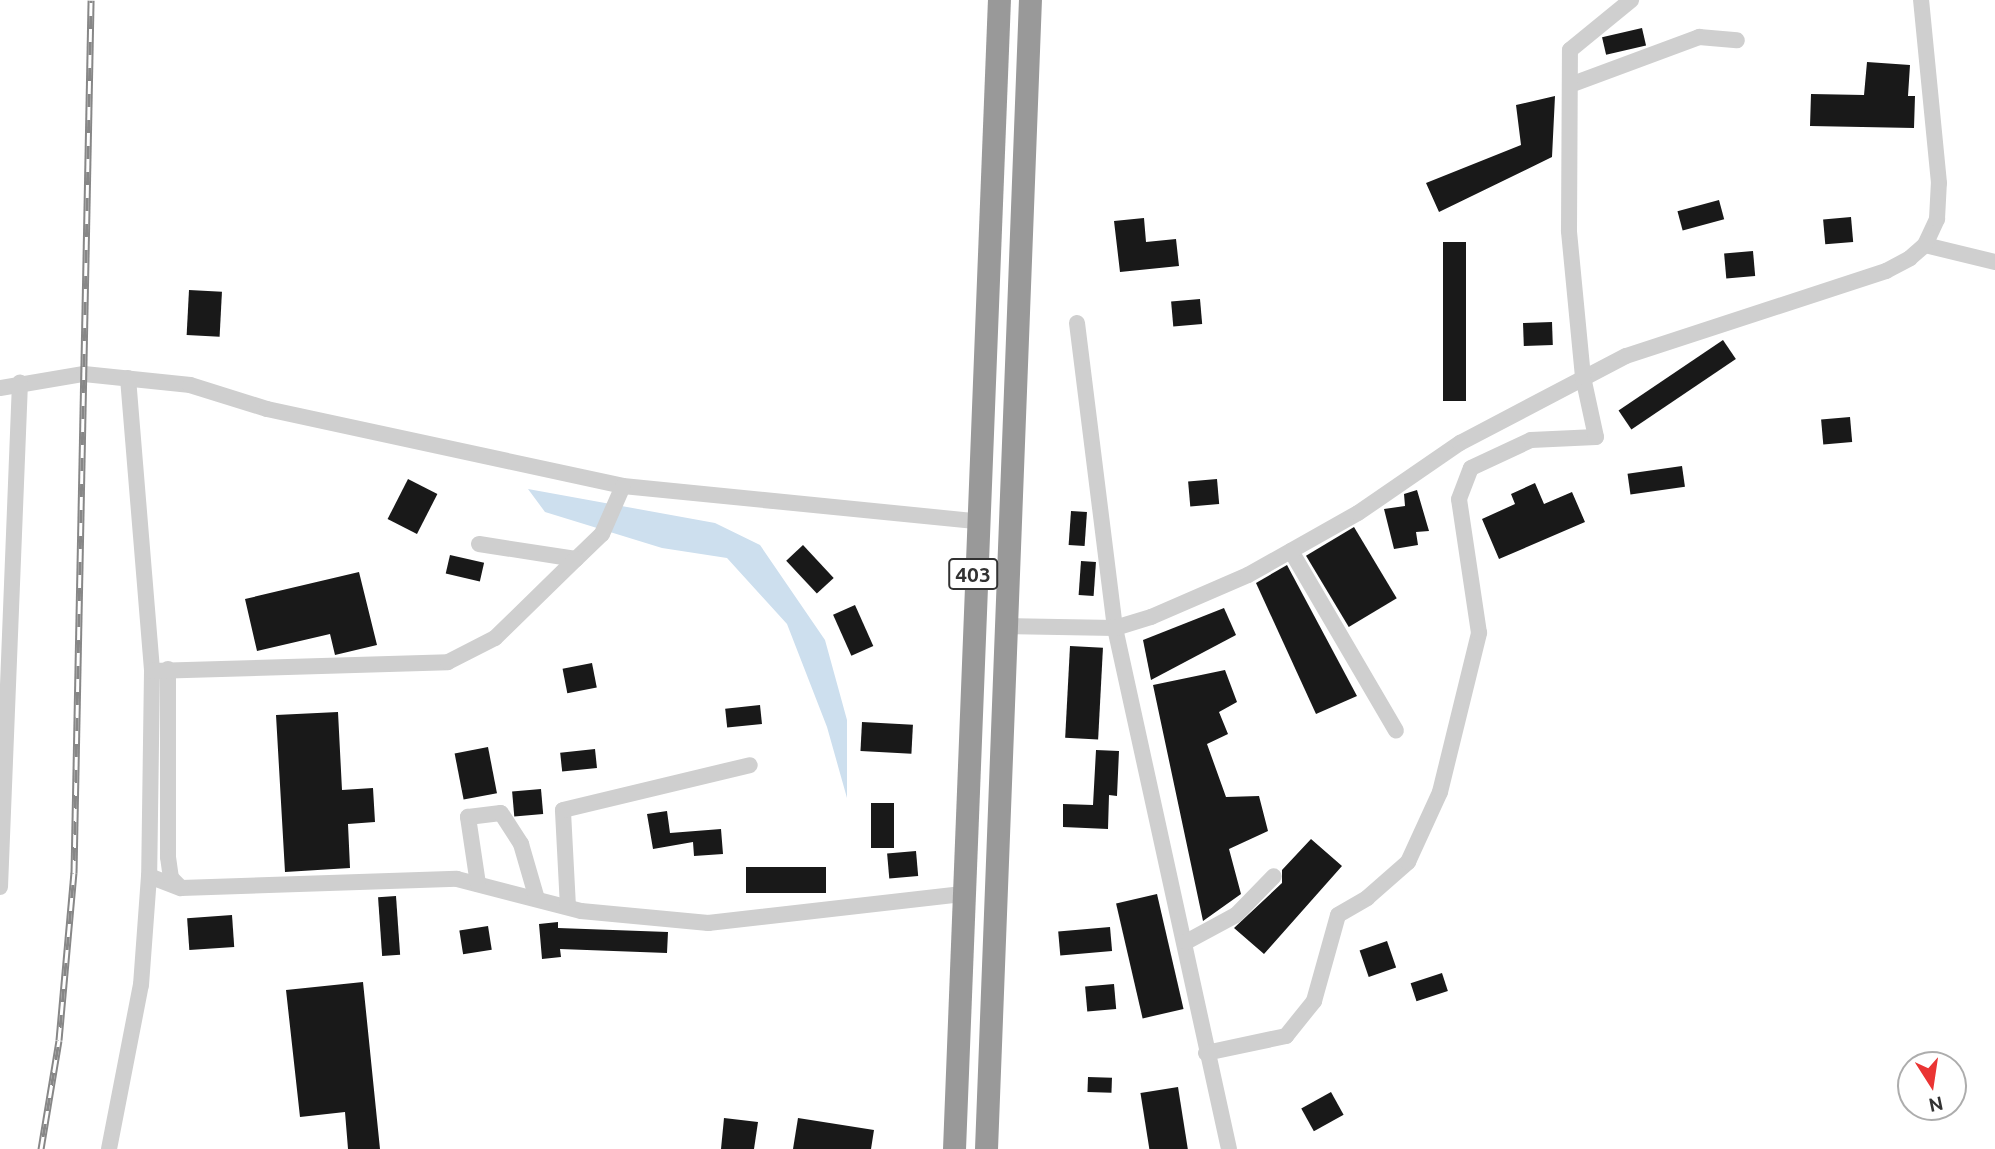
<!DOCTYPE html>
<style>
body{margin:0}
#map{position:relative;width:1995px;height:1149px;overflow:hidden;background:#fff;font-family:Ubuntu,sans-serif}
div>[style]{position:absolute}
.water>*{inset:0;background:#cddfee}
.building>*{inset:0;background:#191919;transform-origin:0 0}
.minor>*{height:16px;margin:-8px;padding:0 8px;transform-origin:8px;border-radius:8px;background:#cfcfcf}
.highway>*{height:23px;margin:-11.5px;padding:0 11.5px;transform-origin:11.5px;border-radius:11.5px;background:#999}
.rail>*{height:7px;margin-top:-3.5px;transform-origin:0;background:repeating-linear-gradient(90deg,#fff 0 13px,#878787 0 26px);box-sizing:border-box;border-block:2px solid #878787}
span{translate:-50% -50%;white-space:nowrap;text-align:center;line-height:1.15;-webkit-text-stroke:7px #fff;paint-order:stroke}
.shield-label span{padding:2px 5px;background:#fff;border:2px solid;border-radius:5px;-webkit-text-stroke-width:0}
.shield-label{font-size:21px;color:#323232;font-weight:700}
.north{position:absolute;left:1897px;top:1051px;width:70px;height:70px;box-sizing:border-box;background:#fff;border:2px solid #adadad;border-radius:50%;rotate:168deg;font-size:19px;font-weight:700;line-height:28px;text-align:center;color:#323232}
.north::after{content:'';display:block;margin:auto;width:24px;height:32px;background:#ea3433;clip-path:polygon(50% 0,100% 100%,50% 72%,0 100%)}
</style>
<div id="map">
<div class="water">
<i style="clip-path:polygon(528px 489px,715px 523px,760px 545px,825px 640px,847px 720px,847px 798px,827px 727px,787px 624px,727px 558px,662px 548px,545px 512px)"></i>
</div>
<div class="building">
<i style="left:1642px;top:28px;width:18px;height:41px;rotate:77deg"></i>
<i style="clip-path:polygon(1867px 62px,1910px 65px,1908px 96px,1915px 96px,1914px 128px,1810px 126px,1811px 94px,1864px 95px)"></i>
<i style="clip-path:polygon(1555px 96px,1552px 157px,1439px 212px,1426px 183px,1521px 145px,1516px 105px)"></i>
<i style="left:1719px;top:200px;width:20px;height:43px;rotate:75deg"></i>
<i style="left:1851px;top:217px;width:25px;height:28px;rotate:85deg"></i>
<i style="clip-path:polygon(1144px 218px,1146px 242px,1176px 239px,1179px 266px,1120px 272px,1114px 221px)"></i>
<i style="left:1443px;top:242px;width:23px;height:159px"></i>
<i style="left:1753px;top:251px;width:25px;height:29px;rotate:85deg"></i>
<i style="left:189px;top:290px;width:33px;height:45px;rotate:3deg"></i>
<i style="left:1200px;top:299px;width:25px;height:29px;rotate:85deg"></i>
<i style="left:1552px;top:322px;width:23px;height:29px;rotate:88deg"></i>
<i style="left:1723px;top:340px;width:23px;height:126px;rotate:56deg"></i>
<i style="left:1850px;top:417px;width:25px;height:29px;rotate:85deg"></i>
<i style="left:1682px;top:466px;width:21px;height:55px;rotate:82deg"></i>
<i style="left:408px;top:479px;width:33px;height:45px;rotate:27deg"></i>
<i style="left:1217px;top:479px;width:25px;height:29px;rotate:85deg"></i>
<i style="clip-path:polygon(1535px 483px,1544px 504px,1572px 492px,1585px 522px,1499px 559px,1482px 519px,1515px 504px,1511px 494px)"></i>
<i style="clip-path:polygon(1417px 490px,1429px 531px,1416px 532px,1418px 545px,1394px 549px,1384px 509px,1405px 506px,1404px 494px)"></i>
<i style="left:1071px;top:511px;width:16px;height:34px;rotate:4deg"></i>
<i style="left:1354px;top:527px;width:83px;height:56px;rotate:59deg"></i>
<i style="left:803px;top:545px;width:45px;height:23px;rotate:47deg"></i>
<i style="left:450px;top:555px;width:35px;height:19px;rotate:13deg"></i>
<i style="left:1081px;top:561px;width:15px;height:34px;rotate:4deg"></i>
<i style="clip-path:polygon(1287px 565px,1357px 696px,1316px 714px,1256px 583px)"></i>
<i style="clip-path:polygon(359px 572px,377px 645px,335px 655px,330px 634px,257px 651px,245px 599px)"></i>
<i style="left:855px;top:605px;width:45px;height:24px;rotate:66deg"></i>
<i style="clip-path:polygon(1224px 608px,1236px 635px,1151px 680px,1143px 640px)"></i>
<i style="left:1070px;top:646px;width:33px;height:92px;rotate:3deg"></i>
<i style="left:592px;top:663px;width:25px;height:30px;rotate:79deg"></i>
<i style="clip-path:polygon(1225px 670px,1237px 702px,1219px 712px,1228px 734px,1207px 744px,1226px 797px,1259px 796px,1268px 831px,1229px 849px,1241px 894px,1203px 921px,1153px 685px)"></i>
<i style="left:760px;top:705px;width:19px;height:35px;rotate:84deg"></i>
<i style="clip-path:polygon(338px 712px,342px 790px,373px 788px,375px 822px,348px 824px,350px 868px,285px 872px,276px 715px)"></i>
<i style="left:862px;top:722px;width:51px;height:29px;rotate:3deg"></i>
<i style="left:488px;top:747px;width:47px;height:34px;rotate:79deg"></i>
<i style="left:595px;top:749px;width:19px;height:35px;rotate:84deg"></i>
<i style="clip-path:polygon(1096px 750px,1119px 751px,1117px 796px,1109px 795px,1108px 829px,1063px 827px,1063px 804px,1093px 805px)"></i>
<i style="left:541px;top:789px;width:25px;height:29px;rotate:85deg"></i>
<i style="left:871px;top:803px;width:23px;height:45px"></i>
<i style="clip-path:polygon(667px 811px,670px 833px,721px 829px,723px 854px,694px 856px,693px 842px,653px 849px,647px 814px)"></i>
<i style="clip-path:polygon(1311px 839px,1342px 866px,1264px 954px,1234px 928px,1282px 883px,1282px 870px)"></i>
<i style="left:916px;top:851px;width:25px;height:29px;rotate:85deg"></i>
<i style="left:826px;top:867px;width:26px;height:80px;rotate:90deg"></i>
<i style="left:1157px;top:894px;width:118px;height:42px;rotate:77deg"></i>
<i style="left:396px;top:896px;width:59px;height:18px;rotate:86deg"></i>
<i style="left:232px;top:915px;width:32px;height:45px;rotate:86deg"></i>
<i style="clip-path:polygon(558px 922px,558px 928px,668px 932px,667px 953px,560px 949px,561px 957px,542px 959px,539px 924px)"></i>
<i style="left:488px;top:926px;width:24px;height:29px;rotate:81deg"></i>
<i style="left:1110px;top:927px;width:24px;height:52px;rotate:85deg"></i>
<i style="left:1387px;top:941px;width:28px;height:29px;rotate:71deg"></i>
<i style="left:1442px;top:973px;width:19px;height:33px;rotate:72deg"></i>
<i style="clip-path:polygon(363px 982px,380px 1149px,348px 1149px,345px 1112px,300px 1117px,286px 990px)"></i>
<i style="left:1114px;top:984px;width:25px;height:29px;rotate:85deg"></i>
<i style="left:1088px;top:1077px;width:24px;height:15px;rotate:2deg"></i>
<i style="left:1178px;top:1087px;width:63px;height:38px;rotate:81deg"></i>
<i style="left:1331px;top:1092px;width:26px;height:34px;rotate:61deg"></i>
<i style="clip-path:polygon(724px 1118px,758px 1122px,754px 1149px,721px 1149px)"></i>
<i style="clip-path:polygon(798px 1118px,874px 1130px,871px 1149px,793px 1149px)"></i>
</div>
<div class="minor">
<i style="left:1570px;top:85px;width:138px;rotate:-20.4deg"></i>
<i style="left:1699px;top:37px;width:38px;rotate:5deg"></i>
<i style="left:1925px;top:245px;width:72px;rotate:13.7deg"></i>
<i style="left:1077px;top:323px;width:307px;rotate:82.9deg"></i>
<i style="left:1115px;top:628px;width:533px;rotate:77.66deg"></i>
<i style="left:128px;top:378px;width:294px;rotate:85.3deg"></i>
<i style="left:152px;top:671px;width:205px;rotate:90.8deg"></i>
<i style="left:149px;top:876px;width:34px;rotate:21deg"></i>
<i style="left:181px;top:888px;width:276px;rotate:-1.9deg"></i>
<i style="left:457px;top:879px;width:128px;rotate:14.5deg"></i>
<i style="left:581px;top:911px;width:128px;rotate:5.4deg"></i>
<i style="left:708px;top:923px;width:256px;rotate:-6.5deg"></i>
<i style="left:0;top:388px;width:85px;rotate:-9.5deg"></i>
<i style="left:84px;top:374px;width:107px;rotate:5.9deg"></i>
<i style="left:190px;top:385px;width:81px;rotate:17.3deg"></i>
<i style="left:267px;top:409px;width:364px;rotate:12.2deg"></i>
<i style="left:623px;top:486px;width:354px;rotate:5.7deg"></i>
<i style="left:479px;top:544px;width:98px;rotate:8.8deg"></i>
<i style="left:576px;top:559px;width:36px;rotate:-44deg"></i>
<i style="left:602px;top:534px;width:52px;rotate:-66.4deg"></i>
<i style="left:1291px;top:551px;width:208px;rotate:59.7deg"></i>
<i style="left:1007px;top:626px;width:108px;rotate:1.1deg"></i>
<i style="left:1115px;top:628px;width:38px;rotate:-17deg"></i>
<i style="left:1151px;top:617px;width:106px;rotate:-23.4deg"></i>
<i style="left:1248px;top:575px;width:126px;rotate:-29.4deg"></i>
<i style="left:1358px;top:513px;width:124px;rotate:-34.5deg"></i>
<i style="left:1460px;top:443px;width:187px;rotate:-27.7deg"></i>
<i style="left:1626px;top:356px;width:274px;rotate:-18.1deg"></i>
<i style="left:1886px;top:271px;width:27px;rotate:-28deg"></i>
<i style="left:1910px;top:258px;width:20px;rotate:-41deg"></i>
<i style="left:1925px;top:245px;width:29px;rotate:-65deg"></i>
<i style="left:1937px;top:219px;width:36px;rotate:-87deg"></i>
<i style="left:1939px;top:183px;width:184px;rotate:-95.6deg"></i>
<i style="left:168px;top:669px;width:188px;rotate:90deg"></i>
<i style="left:168px;top:857px;width:21px;rotate:82deg"></i>
<i style="left:171px;top:878px;width:14px;rotate:45deg"></i>
<i style="left:152px;top:671px;width:296px;rotate:-1.7deg"></i>
<i style="left:448px;top:662px;width:53px;rotate:-27.1deg"></i>
<i style="left:495px;top:638px;width:113px;rotate:-44.3deg"></i>
<i style="left:478px;top:884px;width:68px;rotate:-98.5deg"></i>
<i style="left:468px;top:817px;width:33px;rotate:-7deg"></i>
<i style="left:501px;top:813px;width:37px;rotate:57deg"></i>
<i style="left:521px;top:844px;width:57px;rotate:73.8deg"></i>
<i style="left:0;top:887px;width:505px;rotate:-87.73deg"></i>
<i style="left:568px;top:907px;width:97px;rotate:-93deg"></i>
<i style="left:563px;top:810px;width:192px;rotate:-13.5deg"></i>
<i style="left:1186px;top:942px;width:57px;rotate:-28.4deg"></i>
<i style="left:1236px;top:915px;width:54px;rotate:-45.7deg"></i>
<i style="left:1206px;top:1053px;width:82px;rotate:-12deg"></i>
<i style="left:1286px;top:1036px;width:45px;rotate:-51.3deg"></i>
<i style="left:1314px;top:1001px;width:89px;rotate:-74.4deg"></i>
<i style="left:1338px;top:915px;width:34px;rotate:-30deg"></i>
<i style="left:1367px;top:898px;width:55px;rotate:-41.3deg"></i>
<i style="left:1408px;top:862px;width:77px;rotate:-65.4deg"></i>
<i style="left:1440px;top:792px;width:164px;rotate:-76.2deg"></i>
<i style="left:1479px;top:633px;width:135px;rotate:-98.5deg"></i>
<i style="left:1459px;top:499px;width:33px;rotate:-69deg"></i>
<i style="left:1471px;top:468px;width:66px;rotate:-25deg"></i>
<i style="left:1531px;top:440px;width:65px;rotate:-2.6deg"></i>
<i style="left:1596px;top:437px;width:61px;rotate:-102.2deg"></i>
<i style="left:1583px;top:377px;width:147px;rotate:-95.5deg"></i>
<i style="left:1569px;top:231px;width:181px;rotate:-89.7deg"></i>
<i style="left:1570px;top:50px;width:79px;rotate:-39.3deg"></i>
<i style="left:109px;top:1149px;width:167px;rotate:-79deg"></i>
<i style="left:141px;top:985px;width:109px;rotate:-85.8deg"></i>
</div>
<div class="highway">
<i style="left:954px;top:1149px;width:1150px;rotate:-87.76deg"></i>
<i style="left:986px;top:1149px;width:1150px;rotate:-87.81deg"></i>
</div>
<div class="rail">
<i style="left:41px;top:1149px;width:110px;rotate:-80.6deg"></i>
<i style="left:59px;top:1040px;width:168px;rotate:-84.9deg"></i>
<i style="left:74px;top:873px;width:873px;rotate:-88.88deg"></i>
</div>
<div class="shield-label">
<span style="left:973px;top:574px">403</span>
</div>
<div class="north">N</div>
</div>
